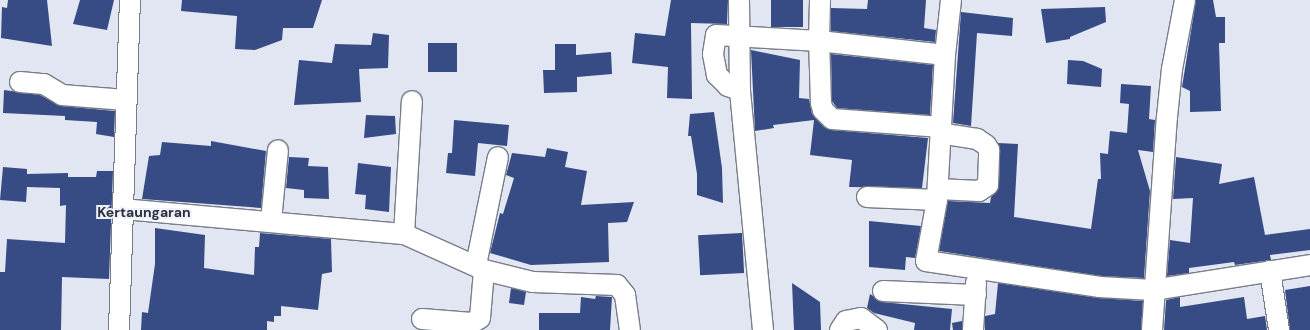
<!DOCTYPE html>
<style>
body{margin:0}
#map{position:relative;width:1310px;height:330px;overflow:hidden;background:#e1e6f2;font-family:"DM Sans",sans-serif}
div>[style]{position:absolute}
.building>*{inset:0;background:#374b85;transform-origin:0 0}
.roads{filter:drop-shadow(1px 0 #787d88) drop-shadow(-1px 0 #787d88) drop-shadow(0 1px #787d88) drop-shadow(0 -1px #787d88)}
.minor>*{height:20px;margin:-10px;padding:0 10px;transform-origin:10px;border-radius:10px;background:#fff}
span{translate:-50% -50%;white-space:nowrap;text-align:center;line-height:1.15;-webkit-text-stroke:4px #eff3fd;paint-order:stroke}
.quarter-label{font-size:14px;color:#2e313a;font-weight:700}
</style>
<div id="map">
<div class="building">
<i style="clip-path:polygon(8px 0,47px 0,52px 46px,1px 38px,2px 7px,7px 8px)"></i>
<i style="clip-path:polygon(80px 0,114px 0,107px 30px,73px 24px)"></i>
<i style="clip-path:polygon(182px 0,322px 0,313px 28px,283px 28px,282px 40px,255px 50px,235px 49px,237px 16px,181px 11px)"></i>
<i style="clip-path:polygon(671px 0,728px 0,727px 24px,691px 23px,692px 99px,667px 98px,668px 67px,632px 63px,635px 33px,665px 36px)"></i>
<i style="left:771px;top:0;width:32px;height:27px"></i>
<i style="clip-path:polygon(868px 0,926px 0,924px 28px,936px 30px,935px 42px,831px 31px,831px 8px,867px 9px)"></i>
<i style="clip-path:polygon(1196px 0,1213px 0,1216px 17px,1225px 17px,1225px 43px,1219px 43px,1221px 111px,1190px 112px,1190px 91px,1182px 87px)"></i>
<i style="clip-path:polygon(1105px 7px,1106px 22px,1070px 37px,1070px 39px,1046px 43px,1041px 9px)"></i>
<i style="clip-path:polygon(961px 12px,1013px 18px,1012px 36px,977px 33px,971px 126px,953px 123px)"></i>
<i style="clip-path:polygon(373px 33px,389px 35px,388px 68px,359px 69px,361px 102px,294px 105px,299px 60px,332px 63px,335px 44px,371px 45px)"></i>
<i style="left:428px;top:43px;width:29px;height:29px"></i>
<i style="clip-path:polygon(555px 44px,576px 44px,576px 55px,611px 52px,612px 74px,577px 77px,577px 92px,544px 93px,543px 70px,555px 70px)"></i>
<i style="clip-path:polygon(751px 50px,800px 60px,799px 98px,809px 99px,812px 114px,824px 127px,831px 130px,928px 138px,922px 188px,849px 187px,852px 160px,810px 155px,814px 120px,773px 125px,774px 128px,755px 131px)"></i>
<i style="clip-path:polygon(831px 54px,933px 65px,930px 115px,837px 108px,832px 101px)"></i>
<i style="clip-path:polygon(1068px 60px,1083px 61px,1102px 69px,1101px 87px,1067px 84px)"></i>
<i style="clip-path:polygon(1121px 84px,1151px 86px,1149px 119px,1155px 120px,1153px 152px,1138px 150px,1150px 191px,1144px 278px,1101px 276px,939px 251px,948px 201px,990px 203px,991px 197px,998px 190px,1000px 150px,998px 143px,1018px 144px,1014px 217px,1091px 229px,1098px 179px,1101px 179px,1100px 153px,1108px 154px,1110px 131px,1127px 133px,1129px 104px,1120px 103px)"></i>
<i style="clip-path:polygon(4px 90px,40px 95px,61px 106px,115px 111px,114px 137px,96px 134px,97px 122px,65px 120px,65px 116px,3px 113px)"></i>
<i style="clip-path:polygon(714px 112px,722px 168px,723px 203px,697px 195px,697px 174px,691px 136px,688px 136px,690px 114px)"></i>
<i style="clip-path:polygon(366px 115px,395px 116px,396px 134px,364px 138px)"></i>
<i style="clip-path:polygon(454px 120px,509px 125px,507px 146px,478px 143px,475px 176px,446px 173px,448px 153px,452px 153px)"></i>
<i style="clip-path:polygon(211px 141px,266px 151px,261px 208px,142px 199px,149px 156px,160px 155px,162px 142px,211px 146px)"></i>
<i style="clip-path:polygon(547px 148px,568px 152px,565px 167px,587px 171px,581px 205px,634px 202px,627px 222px,608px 223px,609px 262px,531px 265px,490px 253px,500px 213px,503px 214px,514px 178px,506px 175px,512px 153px,545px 157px)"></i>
<i style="clip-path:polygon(289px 157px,309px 158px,308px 166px,328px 167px,329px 199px,304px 198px,304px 190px,286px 188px)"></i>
<i style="clip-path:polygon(1176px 157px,1222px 164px,1219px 184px,1254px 177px,1265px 235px,1310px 229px,1310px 250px,1270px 255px,1271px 260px,1235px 265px,1234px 262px,1189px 268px,1189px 273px,1167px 276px,1170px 240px,1190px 243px,1193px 198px,1173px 199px)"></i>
<i style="clip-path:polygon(358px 163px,391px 167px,389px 212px,365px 209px,366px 195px,355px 194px)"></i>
<i style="clip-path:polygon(3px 167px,27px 169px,27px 174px,68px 173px,68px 177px,96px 177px,97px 171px,113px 171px,109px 279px,62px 277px,61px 330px,0 330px,0 272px,5px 272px,7px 239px,65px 243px,66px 205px,60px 206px,60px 188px,27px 187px,26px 202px,0 200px)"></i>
<i style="clip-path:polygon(869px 221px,921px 226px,915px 258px,906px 257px,905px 270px,869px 267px)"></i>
<i style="clip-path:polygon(155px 228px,205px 235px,204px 268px,254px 275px,255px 247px,259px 247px,260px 233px,331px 239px,332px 272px,322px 274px,318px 310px,281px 306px,281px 316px,274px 316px,274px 322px,267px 321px,267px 330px,141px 330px,142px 312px,148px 313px,155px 264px)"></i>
<i style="left:742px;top:233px;width:40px;height:44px;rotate:87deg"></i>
<i style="clip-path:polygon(792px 283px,820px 302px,821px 330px,794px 330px)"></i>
<i style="clip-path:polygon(998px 283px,1098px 298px,1143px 301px,1141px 330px,985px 330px,985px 316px,995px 314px)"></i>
<i style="clip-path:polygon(1310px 286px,1310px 330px,1290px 330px,1285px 290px)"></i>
<i style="clip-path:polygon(511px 288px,526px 292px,524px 305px,509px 303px)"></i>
<i style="clip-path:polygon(870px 294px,882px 302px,952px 309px,950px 330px,914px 330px,915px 323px,874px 313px,867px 308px)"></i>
<i style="clip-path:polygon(596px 296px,612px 297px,610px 330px,539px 330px,539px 313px,580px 313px,581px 297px,595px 299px)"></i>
<i style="clip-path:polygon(1180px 297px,1180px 307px,1244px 297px,1247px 319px,1265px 316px,1267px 330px,1164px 330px,1166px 300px)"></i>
<i style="clip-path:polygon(962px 321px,962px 330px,953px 330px,952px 323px)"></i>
</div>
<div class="roads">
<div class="minor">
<i style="left:739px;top:0;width:90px;rotate:89.4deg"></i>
<i style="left:951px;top:0;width:55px;rotate:96.2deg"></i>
<i style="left:945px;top:55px;width:145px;rotate:93.2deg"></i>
<i style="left:937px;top:200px;width:62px;rotate:100.2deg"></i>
<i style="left:926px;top:261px;width:176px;rotate:8.5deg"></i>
<i style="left:1100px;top:287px;width:53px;rotate:3.2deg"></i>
<i style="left:1153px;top:290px;width:159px;rotate:-9deg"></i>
<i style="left:20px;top:82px;width:24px;rotate:5deg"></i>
<i style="left:44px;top:84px;width:21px;rotate:31deg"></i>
<i style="left:62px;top:95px;width:64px;rotate:4.5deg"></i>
<i style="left:941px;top:127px;width:109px;rotate:-175.8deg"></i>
<i style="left:832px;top:119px;width:13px;rotate:-135deg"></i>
<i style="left:823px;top:110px;width:7px;rotate:-106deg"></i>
<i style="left:821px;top:103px;width:62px;rotate:-91.8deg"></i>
<i style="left:819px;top:41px;width:127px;rotate:6.3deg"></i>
<i style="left:938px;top:189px;width:41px;rotate:2.8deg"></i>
<i style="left:979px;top:191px;width:11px;rotate:-34deg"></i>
<i style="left:988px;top:185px;width:35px;rotate:-88deg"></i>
<i style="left:989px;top:150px;width:6px;rotate:-121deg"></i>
<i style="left:986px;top:145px;width:11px;rotate:-146deg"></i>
<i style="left:977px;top:139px;width:36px;rotate:-171deg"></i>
<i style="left:867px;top:197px;width:70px;rotate:2.5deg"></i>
<i style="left:123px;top:209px;width:282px;rotate:5.1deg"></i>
<i style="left:404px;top:234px;width:88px;rotate:24.2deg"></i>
<i style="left:484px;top:270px;width:50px;rotate:13.8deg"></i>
<i style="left:533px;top:282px;width:84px;rotate:2deg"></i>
<i style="left:617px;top:285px;width:13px;rotate:51deg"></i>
<i style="left:625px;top:295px;width:35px;rotate:82deg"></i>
<i style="left:271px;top:221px;width:71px;rotate:-84.4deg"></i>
<i style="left:404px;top:234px;width:133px;rotate:-86.6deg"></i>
<i style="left:476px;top:265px;width:110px;rotate:-78.5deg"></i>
<i style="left:1270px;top:271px;width:60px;rotate:81.3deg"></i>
<i style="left:883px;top:291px;width:93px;rotate:2.5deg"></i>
<i style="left:422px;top:319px;width:50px;rotate:4.6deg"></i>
<i style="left:472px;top:323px;width:9px;rotate:-32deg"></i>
<i style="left:480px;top:318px;width:48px;rotate:-85.2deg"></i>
<i style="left:119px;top:330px;width:330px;rotate:-88.1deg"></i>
<i style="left:763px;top:330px;width:241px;rotate:-95.5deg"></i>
<i style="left:740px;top:90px;width:13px;rotate:-162deg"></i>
<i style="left:728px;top:86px;width:16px;rotate:-135deg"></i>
<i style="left:717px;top:75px;width:21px;rotate:-101deg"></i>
<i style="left:713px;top:54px;width:19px;rotate:-81deg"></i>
<i style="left:716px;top:35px;width:103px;rotate:3.3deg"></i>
<i style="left:819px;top:41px;width:41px;rotate:-88.6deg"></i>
<i style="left:840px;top:330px;width:11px;rotate:-56deg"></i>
<i style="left:846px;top:321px;width:15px;rotate:-11deg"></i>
<i style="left:861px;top:318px;width:20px;rotate:37deg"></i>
<i style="left:973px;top:330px;width:47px;rotate:-86.3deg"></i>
<i style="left:1152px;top:330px;width:214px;rotate:-86deg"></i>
<i style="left:1167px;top:117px;width:48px;rotate:-84.1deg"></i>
<i style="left:1172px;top:69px;width:70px;rotate:-79.3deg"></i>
</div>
</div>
<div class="quarter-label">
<span style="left:144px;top:212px">Kertaungaran</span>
</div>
</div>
